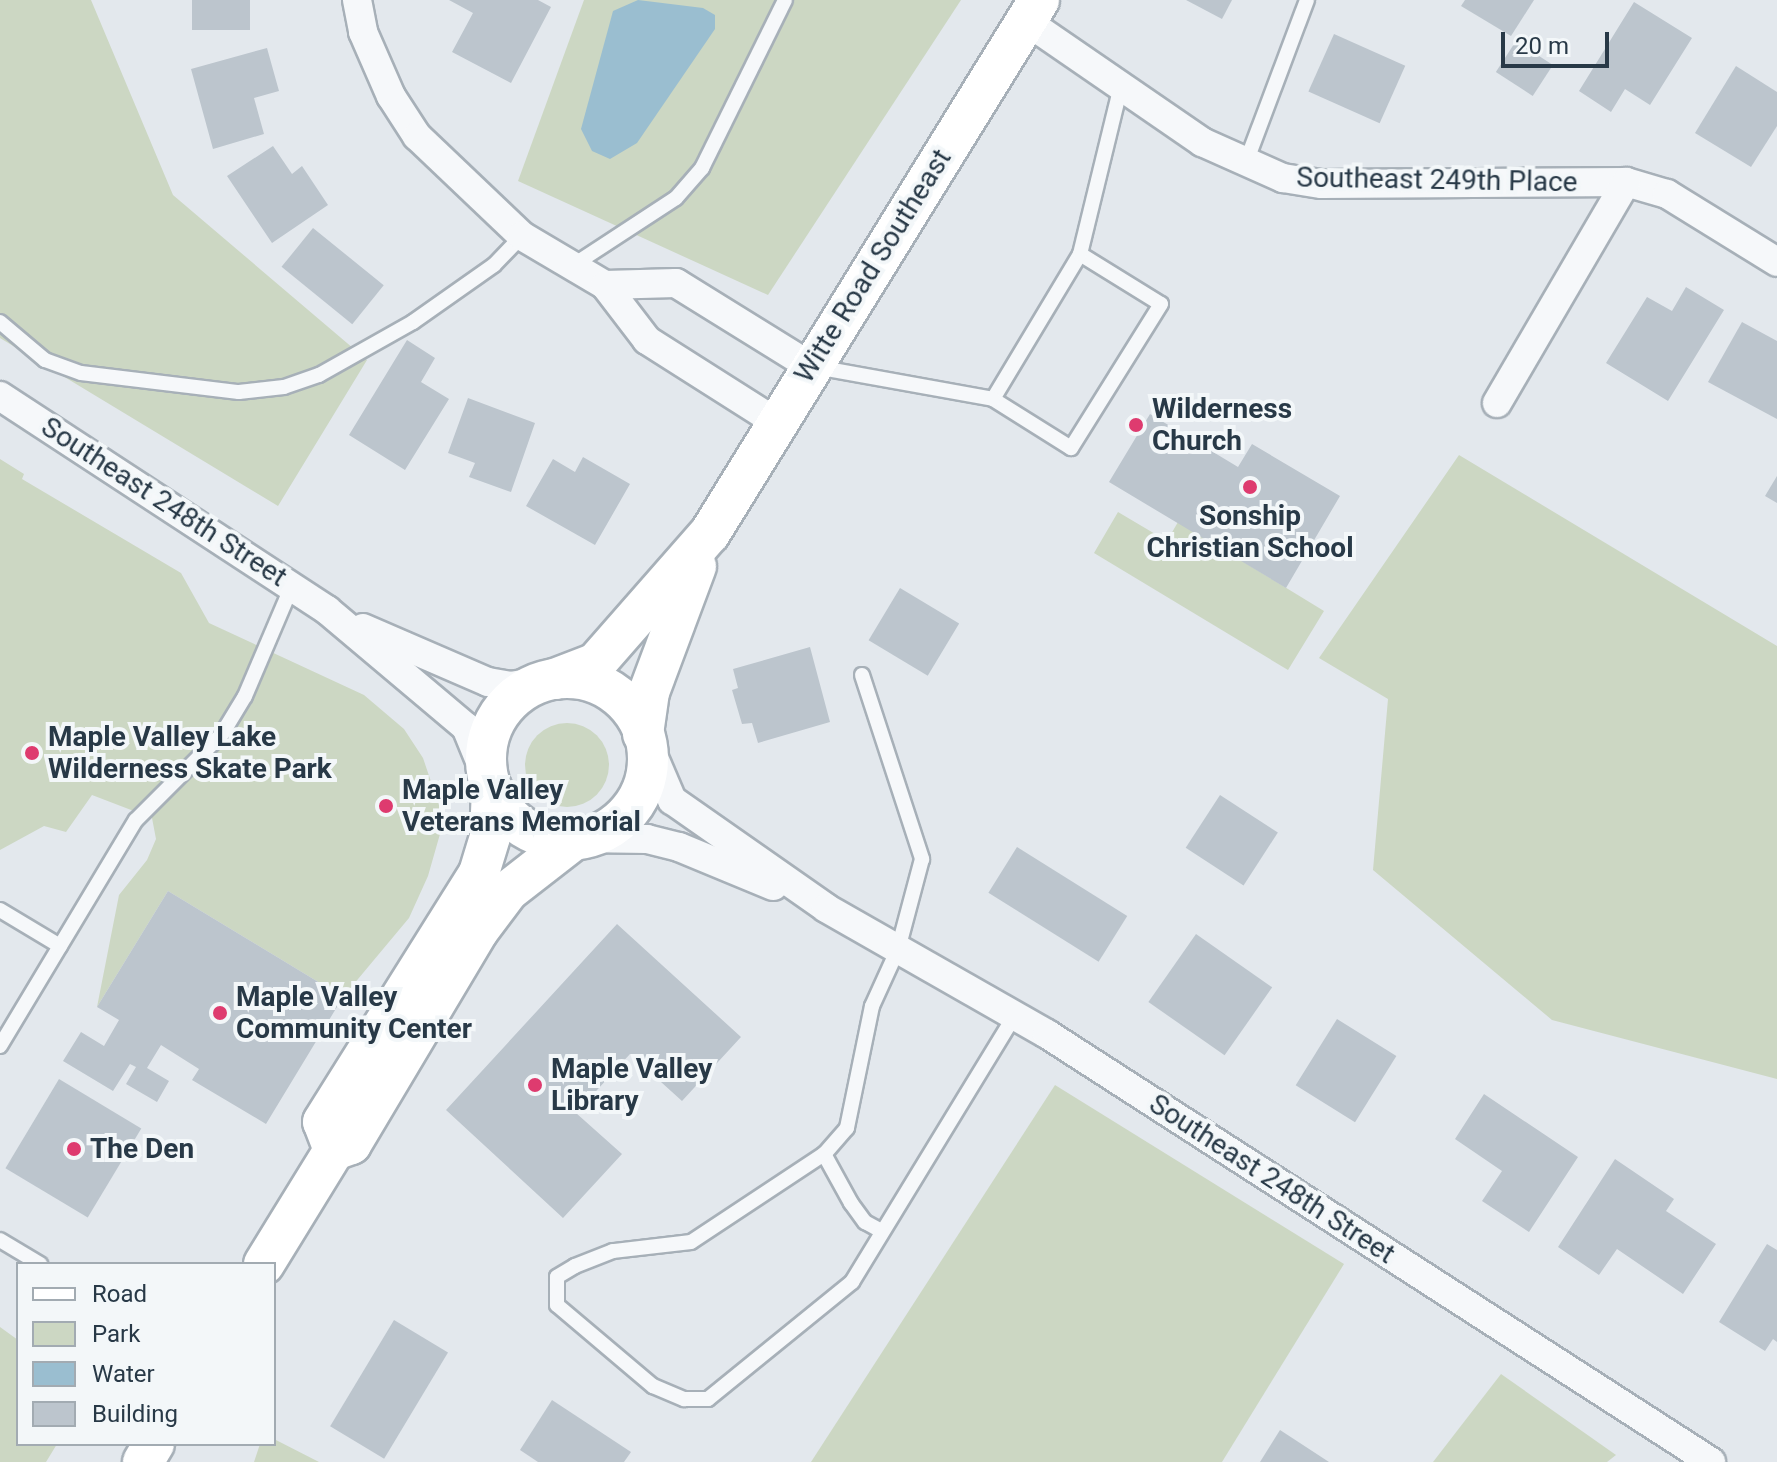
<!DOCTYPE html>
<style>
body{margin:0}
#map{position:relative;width:1777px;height:1462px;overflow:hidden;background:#e3e8ed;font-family:Roboto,sans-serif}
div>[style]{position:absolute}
.green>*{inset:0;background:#ccd7c3}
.round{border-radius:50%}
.water>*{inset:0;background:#9abed0}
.building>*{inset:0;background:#bcc5cd;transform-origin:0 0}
.roads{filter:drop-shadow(2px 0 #a7b0b8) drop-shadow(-2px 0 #a7b0b8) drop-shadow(0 2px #a7b0b8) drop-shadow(0 -2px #a7b0b8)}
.lane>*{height:14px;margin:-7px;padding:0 7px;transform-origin:7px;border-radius:7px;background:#f6f8fa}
.street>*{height:28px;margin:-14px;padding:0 14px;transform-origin:14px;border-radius:14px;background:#f6f8fa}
.secondary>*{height:40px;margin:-20px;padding:0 20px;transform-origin:20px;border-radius:20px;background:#fff}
.secondary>.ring{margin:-20px;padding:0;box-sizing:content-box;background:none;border:40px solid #fff;border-radius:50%}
.dots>*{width:22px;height:22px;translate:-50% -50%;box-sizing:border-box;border:4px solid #f3f7f9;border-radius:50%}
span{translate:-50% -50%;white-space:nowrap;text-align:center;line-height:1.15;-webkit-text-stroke:8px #f3f7f9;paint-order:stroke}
.street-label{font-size:28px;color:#283947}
.poi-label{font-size:28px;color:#283947;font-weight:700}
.left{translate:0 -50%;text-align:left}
.legend{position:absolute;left:16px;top:1262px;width:260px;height:184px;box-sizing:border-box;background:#f3f7f9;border:2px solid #a2abb2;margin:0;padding:10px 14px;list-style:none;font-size:24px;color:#283947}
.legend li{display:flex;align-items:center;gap:16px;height:40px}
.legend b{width:40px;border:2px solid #a2abb2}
.scale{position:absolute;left:1501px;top:32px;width:108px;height:36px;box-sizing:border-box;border:4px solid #283947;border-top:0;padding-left:10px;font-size:24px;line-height:28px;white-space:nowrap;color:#283947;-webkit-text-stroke:6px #f3f7f9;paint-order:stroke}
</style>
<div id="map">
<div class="green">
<i style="clip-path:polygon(0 0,91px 0,173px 195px,367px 360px,278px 506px,0 338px)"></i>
<i style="clip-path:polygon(584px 0,961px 0,768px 295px,518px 181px)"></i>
<i style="clip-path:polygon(1459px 455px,1777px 646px,1777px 1079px,1552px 1020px,1373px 870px,1388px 699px,1319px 658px)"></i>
<i style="clip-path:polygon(0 459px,24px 474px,22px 479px,181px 573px,209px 623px,364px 695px,404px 729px,423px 758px,444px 820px,428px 876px,409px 918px,343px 997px,168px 891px,97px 1007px,119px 895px,147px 860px,156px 839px,152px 818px,92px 795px,66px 832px,44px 826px,0 850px)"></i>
<i style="clip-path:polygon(1118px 512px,1167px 541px,1178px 522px,1324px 611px,1288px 670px,1094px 553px)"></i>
<i class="round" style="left:525px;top:723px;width:84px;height:84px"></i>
<i style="clip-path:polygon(1055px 1085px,1344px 1264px,1222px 1462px,811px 1462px)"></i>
<i style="clip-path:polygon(0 1327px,18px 1340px,18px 1444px,57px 1444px,46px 1462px,0 1462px)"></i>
<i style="clip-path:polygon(1501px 1374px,1616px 1455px,1607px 1462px,1433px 1462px)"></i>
<i style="clip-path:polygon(274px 1439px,319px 1462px,254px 1462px,260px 1444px,274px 1444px)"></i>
</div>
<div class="water">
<i style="clip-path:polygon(638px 0,703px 8px,715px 15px,715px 29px,637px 143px,610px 159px,592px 151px,581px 129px,613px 11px)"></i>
</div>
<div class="building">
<i style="left:192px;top:0;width:58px;height:30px"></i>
<i style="clip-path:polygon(449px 0,538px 0,551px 7px,511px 83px,452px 52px,473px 13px)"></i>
<i style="clip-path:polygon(1186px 0,1232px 0,1222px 19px)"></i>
<i style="clip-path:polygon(1465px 0,1534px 0,1511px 36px,1461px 6px)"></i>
<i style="clip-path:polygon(1634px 2px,1692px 38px,1650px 105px,1625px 89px,1611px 112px,1579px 91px)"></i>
<i style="left:1334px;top:34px;width:78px;height:63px;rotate:24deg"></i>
<i style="left:1516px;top:41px;width:44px;height:37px;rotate:33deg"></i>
<i style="clip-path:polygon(267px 48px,279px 91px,254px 98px,264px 134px,213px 149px,191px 69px)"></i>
<i style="clip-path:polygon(1736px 66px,1777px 92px,1777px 126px,1751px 167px,1695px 133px)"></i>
<i style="clip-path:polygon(273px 146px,292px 174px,302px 166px,328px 205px,272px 243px,227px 176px)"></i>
<i style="left:313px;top:228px;width:91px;height:50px;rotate:39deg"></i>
<i style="clip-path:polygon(1686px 287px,1724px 310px,1668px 401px,1606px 363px,1647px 297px,1672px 311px)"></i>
<i style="clip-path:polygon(1742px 322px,1777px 341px,1777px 419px,1708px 382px)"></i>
<i style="clip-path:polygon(407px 340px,435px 358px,421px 382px,449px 399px,405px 470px,349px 435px)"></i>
<i style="clip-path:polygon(468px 398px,535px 423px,511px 492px,469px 477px,475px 463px,448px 453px)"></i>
<i style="clip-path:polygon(1150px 414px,1238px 467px,1252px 444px,1340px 496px,1286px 588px,1109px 482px)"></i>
<i style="clip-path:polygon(583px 457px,630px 484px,595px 545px,526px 506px,553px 459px,575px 472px)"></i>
<i style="clip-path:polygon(1777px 476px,1777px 503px,1765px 496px)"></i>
<i style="left:900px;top:588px;width:69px;height:61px;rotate:31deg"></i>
<i style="clip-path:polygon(810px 647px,830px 722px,758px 743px,752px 723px,742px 724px,732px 690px,738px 688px,733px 669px)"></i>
<i style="left:1220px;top:795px;width:69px;height:63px;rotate:33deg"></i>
<i style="left:1017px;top:847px;width:130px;height:54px;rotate:32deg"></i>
<i style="clip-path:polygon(168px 891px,343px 997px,266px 1124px,192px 1080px,199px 1069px,161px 1045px,147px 1068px,169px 1081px,157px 1102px,126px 1084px,136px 1067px,130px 1064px,113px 1091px,63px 1061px,81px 1032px,104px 1046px,119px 1020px,97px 1007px)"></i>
<i style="clip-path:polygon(617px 924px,741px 1037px,682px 1101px,630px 1054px,576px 1113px,622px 1154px,563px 1218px,446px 1110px)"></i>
<i style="left:1196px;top:934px;width:93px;height:83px;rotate:35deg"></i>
<i style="left:1337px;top:1019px;width:70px;height:78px;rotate:32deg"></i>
<i style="left:59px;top:1079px;width:96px;height:104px;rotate:31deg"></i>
<i style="clip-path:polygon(1484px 1094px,1578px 1157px,1529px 1232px,1482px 1201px,1502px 1171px,1455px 1139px)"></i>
<i style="clip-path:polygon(1615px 1159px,1674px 1199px,1666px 1211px,1716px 1244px,1683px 1294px,1617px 1249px,1599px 1275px,1558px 1247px)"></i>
<i style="clip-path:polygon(1767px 1244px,1777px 1250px,1777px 1342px,1773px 1339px,1765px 1351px,1719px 1322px)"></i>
<i style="left:394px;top:1320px;width:63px;height:124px;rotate:31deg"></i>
<i style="clip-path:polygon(552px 1400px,631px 1452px,624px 1462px,538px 1462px,520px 1450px)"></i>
<i style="clip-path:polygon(1280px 1430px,1329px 1462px,1260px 1462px)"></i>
</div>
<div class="roads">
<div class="lane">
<i style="left:1245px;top:165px;width:176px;rotate:-69.4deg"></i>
<i style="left:1080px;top:254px;width:95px;rotate:31.7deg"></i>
<i style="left:1161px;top:304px;width:170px;rotate:122deg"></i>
<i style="left:1071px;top:448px;width:92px;rotate:-147.9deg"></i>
<i style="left:993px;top:399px;width:169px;rotate:-59deg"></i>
<i style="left:1080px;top:254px;width:173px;rotate:-76.3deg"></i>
<i style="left:572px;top:266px;width:124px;rotate:-33.2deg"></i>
<i style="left:676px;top:198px;width:40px;rotate:-49deg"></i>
<i style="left:702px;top:168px;width:187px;rotate:-63.7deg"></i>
<i style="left:0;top:322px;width:59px;rotate:40.2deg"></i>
<i style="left:45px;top:360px;width:38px;rotate:20deg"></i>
<i style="left:81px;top:373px;width:159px;rotate:6.9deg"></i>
<i style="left:239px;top:392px;width:45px;rotate:-6.3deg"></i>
<i style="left:284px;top:387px;width:37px;rotate:-19deg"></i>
<i style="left:319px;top:375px;width:108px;rotate:-29.4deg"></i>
<i style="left:413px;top:322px;width:99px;rotate:-35.1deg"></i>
<i style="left:494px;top:265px;width:40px;rotate:-46deg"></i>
<i style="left:816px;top:367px;width:180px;rotate:10.2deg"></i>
<i style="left:862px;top:675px;width:194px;rotate:71.9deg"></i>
<i style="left:922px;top:859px;width:93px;rotate:104.9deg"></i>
<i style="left:898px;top:949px;width:63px;rotate:114.5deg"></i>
<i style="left:872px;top:1006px;width:125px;rotate:101.6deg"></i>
<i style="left:847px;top:1128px;width:35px;rotate:131deg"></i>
<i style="left:824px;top:1154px;width:159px;rotate:146.5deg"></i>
<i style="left:691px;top:1242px;width:79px;rotate:173.4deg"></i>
<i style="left:613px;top:1251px;width:41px;rotate:158.5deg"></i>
<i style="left:575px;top:1266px;width:21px;rotate:149deg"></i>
<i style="left:557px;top:1277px;width:28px;rotate:90deg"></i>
<i style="left:557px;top:1305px;width:126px;rotate:40.2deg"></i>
<i style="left:653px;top:1386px;width:34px;rotate:23deg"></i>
<i style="left:684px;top:1399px;width:24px"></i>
<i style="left:708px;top:1399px;width:186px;rotate:-39.1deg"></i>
<i style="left:852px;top:1282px;width:313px;rotate:-58.6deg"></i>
<i style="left:0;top:910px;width:70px;rotate:31deg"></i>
<i style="left:0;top:1046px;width:264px;rotate:-59deg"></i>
<i style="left:136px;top:820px;width:122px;rotate:-45deg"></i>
<i style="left:222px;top:734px;width:44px;rotate:-58.8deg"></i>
<i style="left:245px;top:696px;width:120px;rotate:-66.9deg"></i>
<i style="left:824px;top:1154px;width:56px;rotate:61.1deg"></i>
<i style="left:851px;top:1203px;width:24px;rotate:54deg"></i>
<i style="left:865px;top:1222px;width:18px;rotate:29deg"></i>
<i style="left:0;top:1240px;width:47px;rotate:31deg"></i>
</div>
<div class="street">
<i style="left:357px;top:0;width:33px;rotate:79deg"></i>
<i style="left:363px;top:32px;width:70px;rotate:66.4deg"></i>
<i style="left:391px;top:96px;width:48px;rotate:57deg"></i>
<i style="left:417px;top:136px;width:145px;rotate:43.6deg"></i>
<i style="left:522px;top:236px;width:96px;rotate:30.6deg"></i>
<i style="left:1026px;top:21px;width:214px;rotate:34.5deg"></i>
<i style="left:1202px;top:142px;width:89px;rotate:24deg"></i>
<i style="left:1283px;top:178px;width:39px;rotate:9deg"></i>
<i style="left:1322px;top:184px;width:304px;rotate:-0.4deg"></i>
<i style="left:1626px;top:182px;width:43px;rotate:16.3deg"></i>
<i style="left:1667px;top:194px;width:129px;rotate:31.7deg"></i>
<i style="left:0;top:396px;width:391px;rotate:33.2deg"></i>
<i style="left:327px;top:610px;width:182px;rotate:40.1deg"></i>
<i style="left:466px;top:727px;width:61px;rotate:67.7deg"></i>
<i style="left:1497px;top:403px;width:256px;rotate:-59.7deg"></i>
<i style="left:776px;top:422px;width:153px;rotate:-147.6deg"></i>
<i style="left:647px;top:340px;width:69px;rotate:-127.4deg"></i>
<i style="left:605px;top:285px;width:71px;rotate:-1.6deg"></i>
<i style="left:676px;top:283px;width:158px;rotate:31.8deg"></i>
<i style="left:363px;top:628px;width:136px;rotate:23.4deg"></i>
<i style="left:488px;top:682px;width:22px;rotate:10deg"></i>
<i style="left:510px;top:686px;width:36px;rotate:-9deg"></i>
<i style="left:645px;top:737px;width:69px;rotate:66.8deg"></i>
<i style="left:672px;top:800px;width:188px;rotate:35deg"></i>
<i style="left:826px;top:908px;width:254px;rotate:29.7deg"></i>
<i style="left:1047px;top:1034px;width:790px;rotate:32.8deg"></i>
<i style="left:583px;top:838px;width:64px;rotate:0.9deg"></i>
<i style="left:647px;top:839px;width:33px;rotate:14deg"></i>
<i style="left:679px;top:847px;width:102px;rotate:22.5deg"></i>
</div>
<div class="secondary">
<i class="ring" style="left:486px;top:678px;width:122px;height:122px"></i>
<i style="left:555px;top:679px;width:44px;rotate:-21.3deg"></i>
<i style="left:596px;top:663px;width:173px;rotate:-48.8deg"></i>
<i style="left:710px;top:533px;width:626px;rotate:-58.31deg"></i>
<i style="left:643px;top:734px;width:42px;rotate:-81.9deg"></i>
<i style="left:649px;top:692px;width:134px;rotate:-69.5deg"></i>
<i style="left:334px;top:1150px;width:30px;rotate:-111deg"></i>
<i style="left:323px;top:1122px;width:294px;rotate:-57.9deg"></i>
<i style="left:479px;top:873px;width:39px;rotate:-73deg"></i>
<i style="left:490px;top:836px;width:47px;rotate:-87.6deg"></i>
<i style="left:264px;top:1264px;width:134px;rotate:-58.4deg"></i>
<i style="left:334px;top:1150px;width:18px;rotate:-19deg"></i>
<i style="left:351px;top:1144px;width:248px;rotate:-59.2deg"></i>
<i style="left:478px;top:931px;width:50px;rotate:-53.1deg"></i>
<i style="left:508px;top:891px;width:86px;rotate:-37.9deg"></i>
<i style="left:143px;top:1462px;width:21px;rotate:-59deg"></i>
</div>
</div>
<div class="dots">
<i style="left:1136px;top:425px;background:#de3b6f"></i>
<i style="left:1250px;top:487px;background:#de3b6f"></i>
<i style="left:32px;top:753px;background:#de3b6f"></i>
<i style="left:386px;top:806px;background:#de3b6f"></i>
<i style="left:220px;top:1013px;background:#de3b6f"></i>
<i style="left:535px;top:1085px;background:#de3b6f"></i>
<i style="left:74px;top:1149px;background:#de3b6f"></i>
</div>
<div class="street-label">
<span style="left:1437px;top:180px;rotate:1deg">Southeast 249th Place</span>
<span style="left:873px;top:266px;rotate:-58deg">Witte Road Southeast</span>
<span style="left:164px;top:502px;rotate:33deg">Southeast 248th Street</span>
<span style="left:1272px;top:1179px;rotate:33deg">Southeast 248th Street</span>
</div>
<div class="poi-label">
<span class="left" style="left:1152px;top:425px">Wilderness<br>Church</span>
<span style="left:1250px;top:532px">Sonship<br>Christian School</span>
<span class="left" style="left:48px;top:753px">Maple Valley Lake<br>Wilderness Skate Park</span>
<span class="left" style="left:402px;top:806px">Maple Valley<br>Veterans Memorial</span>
<span class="left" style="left:236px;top:1013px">Maple Valley<br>Community Center</span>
<span class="left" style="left:551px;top:1085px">Maple Valley<br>Library</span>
<span class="left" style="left:90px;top:1149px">The Den</span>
</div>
<ul class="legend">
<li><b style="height:10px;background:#fff"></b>Road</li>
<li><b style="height:22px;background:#ccd7c3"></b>Park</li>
<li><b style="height:22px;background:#9abed0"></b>Water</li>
<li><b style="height:22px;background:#bcc5cd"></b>Building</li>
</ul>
<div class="scale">20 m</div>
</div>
